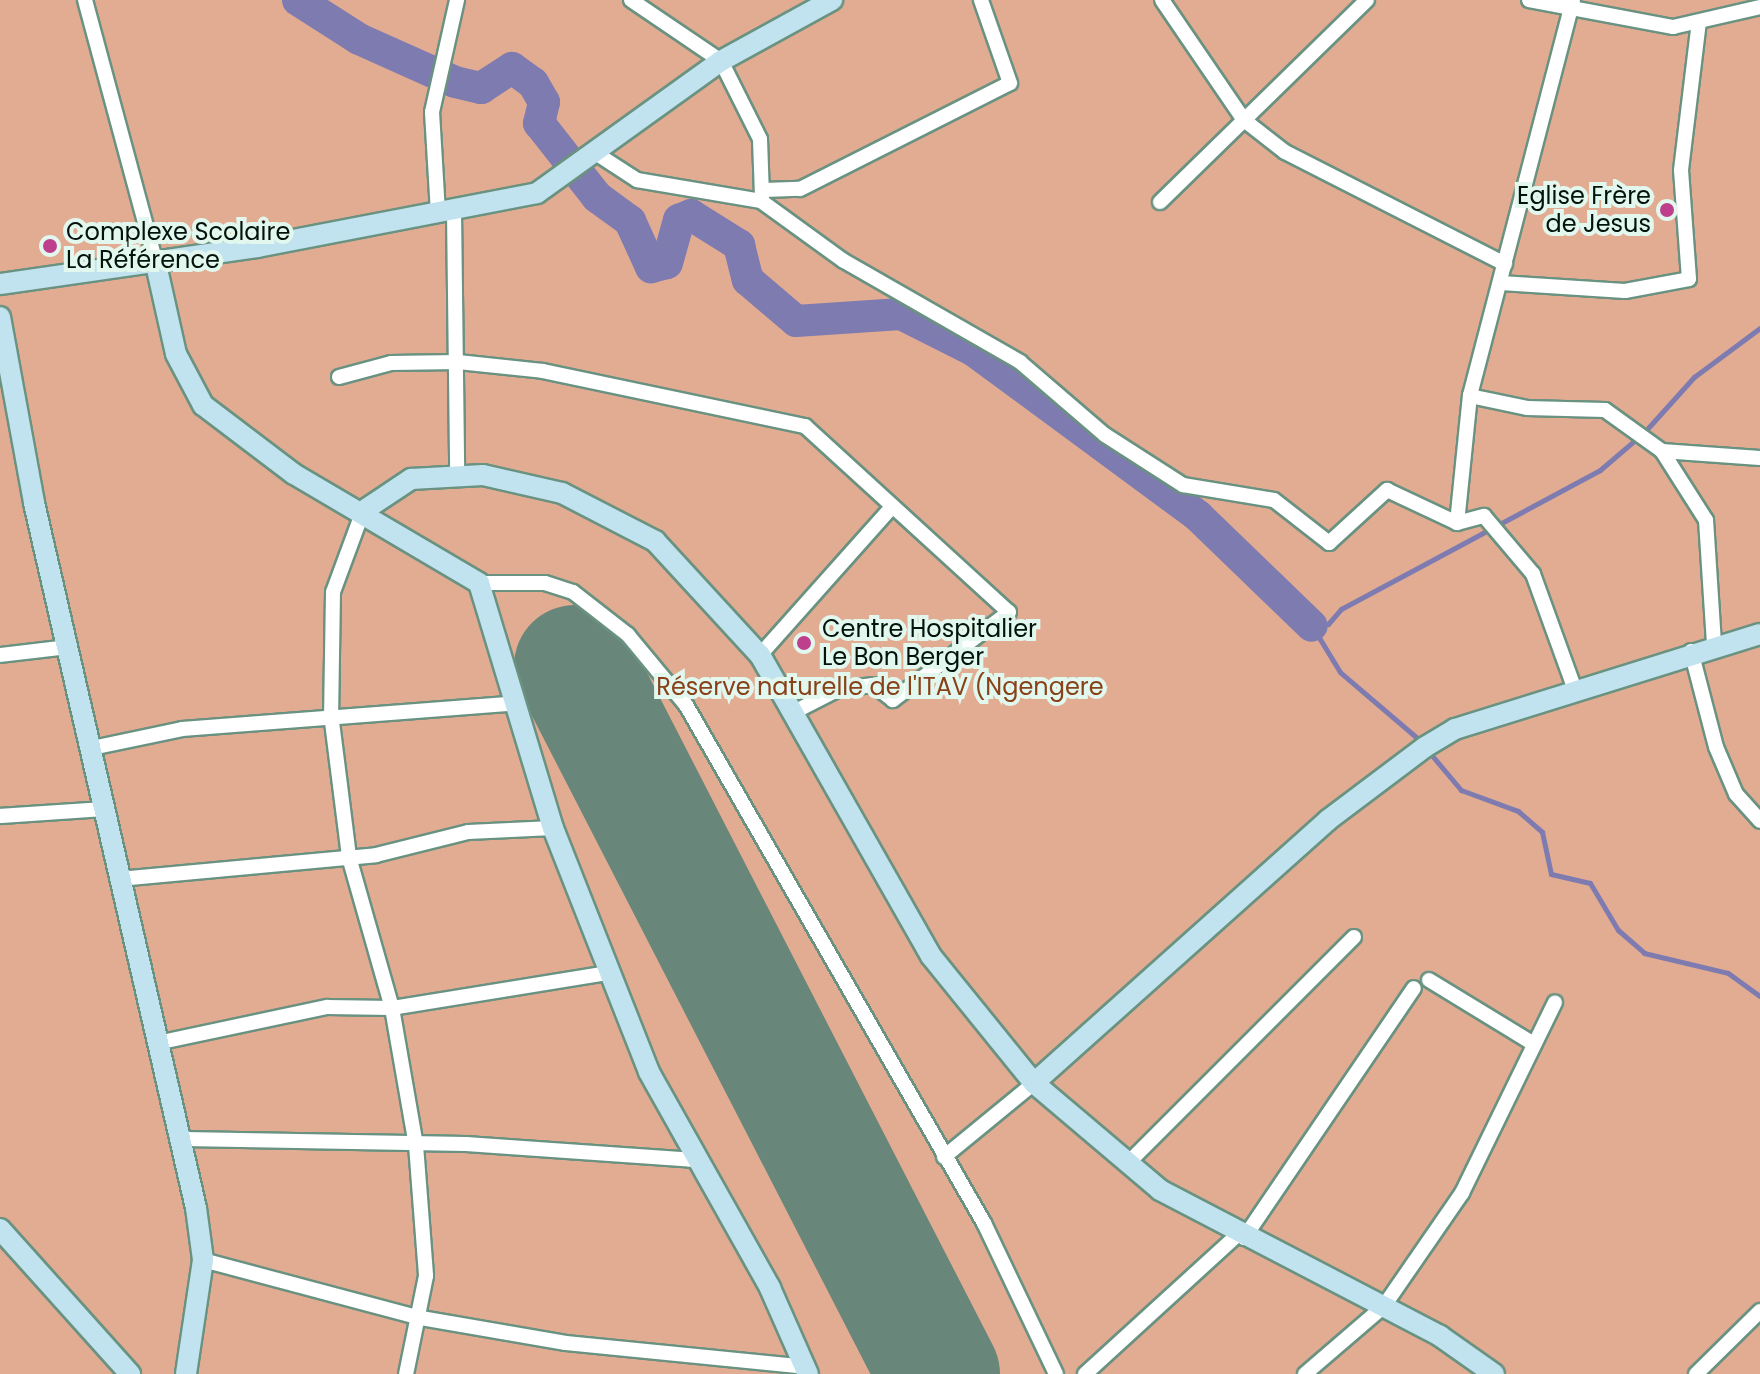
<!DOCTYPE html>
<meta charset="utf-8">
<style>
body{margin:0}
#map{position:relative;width:1760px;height:1374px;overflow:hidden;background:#b1dcc9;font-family:Poppins,sans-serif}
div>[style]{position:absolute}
.green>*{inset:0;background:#e2ac93;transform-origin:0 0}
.stream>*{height:5px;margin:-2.5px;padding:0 2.5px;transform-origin:2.5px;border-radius:2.5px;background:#7e7bb0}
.river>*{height:32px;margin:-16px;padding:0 16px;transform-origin:16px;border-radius:16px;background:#7e7bb0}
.runway>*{height:122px;margin:-61px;padding:0 61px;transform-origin:61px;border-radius:61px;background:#688679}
.roads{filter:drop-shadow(2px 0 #6a9281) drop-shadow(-2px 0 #6a9281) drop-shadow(0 2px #6a9281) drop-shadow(0 -2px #6a9281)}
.street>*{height:14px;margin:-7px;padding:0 7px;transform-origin:7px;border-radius:7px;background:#fff}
.secondary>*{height:20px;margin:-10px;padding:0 10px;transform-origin:10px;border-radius:10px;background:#c1e3ef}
.dots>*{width:22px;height:22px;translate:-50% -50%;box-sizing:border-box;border:4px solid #e2f7ee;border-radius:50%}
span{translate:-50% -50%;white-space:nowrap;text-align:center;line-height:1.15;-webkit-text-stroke:8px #e2f7ee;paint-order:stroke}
.poi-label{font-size:24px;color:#04120c}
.right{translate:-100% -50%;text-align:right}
.left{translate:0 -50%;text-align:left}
.park-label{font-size:24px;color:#884118}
</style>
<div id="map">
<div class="green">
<i style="left:0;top:0;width:1760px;height:1374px"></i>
</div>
<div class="stream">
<i style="left:1648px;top:428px;width:69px;rotate:-48deg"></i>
<i style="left:1694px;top:377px;width:82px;rotate:-36.6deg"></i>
<i style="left:1416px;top:737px;width:100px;rotate:-139.5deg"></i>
<i style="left:1340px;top:672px;width:54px;rotate:-121.3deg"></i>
<i style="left:1312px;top:626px;width:16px;rotate:-7deg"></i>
<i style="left:1328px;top:624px;width:20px;rotate:-49deg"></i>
<i style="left:1341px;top:609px;width:294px;rotate:-28.2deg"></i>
<i style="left:1600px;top:470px;width:46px;rotate:-40.6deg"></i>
<i style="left:1429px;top:752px;width:50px;rotate:49.9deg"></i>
<i style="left:1461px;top:790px;width:61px;rotate:20.2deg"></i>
<i style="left:1518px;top:811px;width:32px;rotate:41deg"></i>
<i style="left:1542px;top:832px;width:43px;rotate:77.9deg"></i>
<i style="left:1551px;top:874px;width:40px;rotate:13deg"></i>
<i style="left:1590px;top:883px;width:55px;rotate:59.2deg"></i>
<i style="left:1618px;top:930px;width:35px;rotate:41deg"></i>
<i style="left:1644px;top:953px;width:86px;rotate:13.4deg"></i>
<i style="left:1728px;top:973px;width:39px;rotate:36deg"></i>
</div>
<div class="river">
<i style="left:298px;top:0;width:72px;rotate:32.6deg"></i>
<i style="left:359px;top:39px;width:105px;rotate:24.1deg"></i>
<i style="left:455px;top:82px;width:27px;rotate:13deg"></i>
<i style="left:481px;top:88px;width:37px;rotate:-33deg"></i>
<i style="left:512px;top:68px;width:26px;rotate:36deg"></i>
<i style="left:533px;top:83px;width:22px;rotate:60deg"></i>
<i style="left:544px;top:102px;width:22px;rotate:103deg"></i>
<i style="left:539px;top:123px;width:94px;rotate:51.9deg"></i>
<i style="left:597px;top:197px;width:41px;rotate:36deg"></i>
<i style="left:630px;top:221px;width:51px;rotate:65.5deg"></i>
<i style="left:651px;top:267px;width:16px;rotate:-14deg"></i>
<i style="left:667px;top:263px;width:45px;rotate:-74.4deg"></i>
<i style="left:679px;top:220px;width:13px;rotate:-23deg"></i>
<i style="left:691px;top:215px;width:57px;rotate:32deg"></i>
<i style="left:739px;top:245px;width:36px;rotate:76deg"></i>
<i style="left:748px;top:280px;width:63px;rotate:40.5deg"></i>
<i style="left:796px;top:321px;width:105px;rotate:-3.8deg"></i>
<i style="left:901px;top:314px;width:80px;rotate:26.6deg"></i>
<i style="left:973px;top:350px;width:280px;rotate:36.4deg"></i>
<i style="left:1198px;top:516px;width:158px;rotate:44deg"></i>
</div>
<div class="runway">
<i style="left:575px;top:666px;width:796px;rotate:62.79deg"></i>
</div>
<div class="roads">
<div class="street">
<i style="left:85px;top:0;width:269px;rotate:74.9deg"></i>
<i style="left:631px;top:0;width:109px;rotate:34.1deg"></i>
<i style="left:721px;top:61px;width:87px;rotate:63.4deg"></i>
<i style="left:760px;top:139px;width:58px;rotate:88deg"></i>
<i style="left:1162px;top:0;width:145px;rotate:55.7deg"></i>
<i style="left:1244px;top:120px;width:52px;rotate:38deg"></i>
<i style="left:1285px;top:152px;width:247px;rotate:27deg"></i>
<i style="left:1529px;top:0;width:147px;rotate:10.6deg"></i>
<i style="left:1673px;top:27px;width:89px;rotate:-12.9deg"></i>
<i style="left:1573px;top:0;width:409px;rotate:104.6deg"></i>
<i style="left:1470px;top:396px;width:58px;rotate:11.9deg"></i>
<i style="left:1527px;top:408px;width:78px;rotate:1.5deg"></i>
<i style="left:1605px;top:410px;width:70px;rotate:35.7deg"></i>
<i style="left:1662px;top:451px;width:82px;rotate:57.5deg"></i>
<i style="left:1706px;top:520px;width:123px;rotate:86.3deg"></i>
<i style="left:597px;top:154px;width:48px;rotate:33deg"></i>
<i style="left:637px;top:180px;width:126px;rotate:9.6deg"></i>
<i style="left:761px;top:201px;width:102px;rotate:35.9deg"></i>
<i style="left:844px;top:261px;width:203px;rotate:29.8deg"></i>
<i style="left:1020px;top:362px;width:112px;rotate:40.7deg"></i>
<i style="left:1105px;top:435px;width:93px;rotate:32.7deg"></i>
<i style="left:1183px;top:485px;width:92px;rotate:9.4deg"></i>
<i style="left:1274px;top:500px;width:70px;rotate:38deg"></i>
<i style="left:1329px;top:543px;width:79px;rotate:-42.4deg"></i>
<i style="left:1387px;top:490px;width:77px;rotate:25.2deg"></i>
<i style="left:1457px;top:523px;width:28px;rotate:-15deg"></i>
<i style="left:1484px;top:516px;width:76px;rotate:49.8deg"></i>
<i style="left:1533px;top:574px;width:123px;rotate:70.1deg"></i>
<i style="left:763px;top:190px;width:37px;rotate:-2deg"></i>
<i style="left:800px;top:189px;width:235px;rotate:-26.8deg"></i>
<i style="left:1010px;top:83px;width:88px;rotate:-109.3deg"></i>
<i style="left:1160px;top:202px;width:289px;rotate:-44.3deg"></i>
<i style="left:454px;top:211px;width:262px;rotate:89.3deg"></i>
<i style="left:438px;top:213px;width:101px;rotate:-93.4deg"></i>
<i style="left:432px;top:112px;width:115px;rotate:-77.4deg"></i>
<i style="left:1501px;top:283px;width:124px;rotate:3.7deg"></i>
<i style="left:1625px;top:291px;width:65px;rotate:-10.6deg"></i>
<i style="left:1689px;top:279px;width:109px;rotate:-94.2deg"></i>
<i style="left:1681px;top:170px;width:149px;rotate:-83.1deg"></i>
<i style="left:339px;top:377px;width:54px;rotate:-15.1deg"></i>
<i style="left:391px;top:363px;width:67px;rotate:-0.9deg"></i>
<i style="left:458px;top:362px;width:85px;rotate:6deg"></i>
<i style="left:543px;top:371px;width:268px;rotate:11.9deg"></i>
<i style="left:805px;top:426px;width:276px;rotate:42.4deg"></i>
<i style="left:1009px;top:612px;width:146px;rotate:142.8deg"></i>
<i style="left:893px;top:700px;width:25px;rotate:-143deg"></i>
<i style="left:873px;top:685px;width:34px;rotate:173deg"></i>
<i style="left:839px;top:689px;width:51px;rotate:152.9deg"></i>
<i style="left:1662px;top:451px;width:98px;rotate:4.1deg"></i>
<i style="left:363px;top:511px;width:86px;rotate:110.3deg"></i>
<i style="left:333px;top:592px;width:122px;rotate:90.9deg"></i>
<i style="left:331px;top:714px;width:144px;rotate:82.8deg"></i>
<i style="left:349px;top:857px;width:157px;rotate:74.1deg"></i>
<i style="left:392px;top:1008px;width:139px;rotate:80.1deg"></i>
<i style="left:416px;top:1145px;width:131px;rotate:85.6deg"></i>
<i style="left:426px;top:1276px;width:100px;rotate:101.5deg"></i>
<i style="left:1457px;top:523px;width:128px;rotate:-84.2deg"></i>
<i style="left:479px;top:583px;width:66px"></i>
<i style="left:545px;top:583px;width:29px;rotate:18deg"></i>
<i style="left:573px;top:592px;width:70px;rotate:38deg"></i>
<i style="left:628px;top:635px;width:91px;rotate:50.4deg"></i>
<i style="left:686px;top:705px;width:598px;rotate:60.09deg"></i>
<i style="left:984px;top:1223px;width:167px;rotate:64.5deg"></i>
<i style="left:1691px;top:651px;width:99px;rotate:75.4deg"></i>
<i style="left:1716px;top:747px;width:51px;rotate:66.9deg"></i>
<i style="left:1736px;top:794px;width:36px;rotate:48deg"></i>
<i style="left:0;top:655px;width:68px;rotate:-6.7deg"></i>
<i style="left:760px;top:655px;width:195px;rotate:-48.3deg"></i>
<i style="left:92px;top:748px;width:92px;rotate:-11.9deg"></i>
<i style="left:182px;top:729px;width:336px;rotate:-4.4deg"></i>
<i style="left:0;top:816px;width:105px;rotate:-3.8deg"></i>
<i style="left:119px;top:879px;width:258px;rotate:-5.3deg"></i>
<i style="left:376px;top:855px;width:95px;rotate:-14deg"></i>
<i style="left:468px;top:832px;width:85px;rotate:-2.7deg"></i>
<i style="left:1429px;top:980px;width:123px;rotate:31.4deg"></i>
<i style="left:157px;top:1043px;width:174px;rotate:-12deg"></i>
<i style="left:327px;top:1007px;width:65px;rotate:0.9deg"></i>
<i style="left:392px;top:1008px;width:220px;rotate:-9.2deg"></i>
<i style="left:184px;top:1139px;width:282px;rotate:1deg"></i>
<i style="left:466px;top:1144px;width:229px;rotate:4deg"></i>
<i style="left:944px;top:1157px;width:117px;rotate:-39.4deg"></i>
<i style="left:1127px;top:1164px;width:321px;rotate:-45deg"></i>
<i style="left:1244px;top:1238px;width:302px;rotate:-55.8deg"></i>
<i style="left:203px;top:1260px;width:226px;rotate:14.9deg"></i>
<i style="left:421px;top:1318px;width:147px;rotate:9.8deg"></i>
<i style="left:566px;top:1343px;width:240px;rotate:5.7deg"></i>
<i style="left:1085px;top:1374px;width:205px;rotate:-42.4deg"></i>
<i style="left:1305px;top:1374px;width:104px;rotate:-40.7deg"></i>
<i style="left:1384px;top:1306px;width:137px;rotate:-55.4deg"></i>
<i style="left:1462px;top:1193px;width:212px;rotate:-64deg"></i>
<i style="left:1696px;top:1374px;width:90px;rotate:-44.5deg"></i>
</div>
<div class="secondary">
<i style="left:155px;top:260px;width:96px;rotate:77.4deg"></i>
<i style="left:176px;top:354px;width:58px;rotate:62.1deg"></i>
<i style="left:203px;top:405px;width:114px;rotate:37.2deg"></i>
<i style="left:294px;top:474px;width:215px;rotate:30.5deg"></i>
<i style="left:479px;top:583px;width:256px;rotate:73.2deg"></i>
<i style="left:553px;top:828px;width:262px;rotate:68.5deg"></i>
<i style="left:649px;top:1072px;width:248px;rotate:60.7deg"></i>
<i style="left:770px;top:1288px;width:94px;rotate:66.2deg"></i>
<i style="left:0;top:284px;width:260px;rotate:-8.2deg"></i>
<i style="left:257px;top:247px;width:285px;rotate:-10.9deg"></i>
<i style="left:537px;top:193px;width:226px;rotate:-35.7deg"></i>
<i style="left:721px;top:61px;width:127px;rotate:-28.8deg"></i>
<i style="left:0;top:317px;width:189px;rotate:79.6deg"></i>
<i style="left:34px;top:503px;width:723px;rotate:77.06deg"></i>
<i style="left:196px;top:1208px;width:52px;rotate:82.3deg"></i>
<i style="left:203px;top:1260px;width:115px;rotate:98.5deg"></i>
<i style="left:363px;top:511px;width:58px;rotate:-33.7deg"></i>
<i style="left:411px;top:479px;width:72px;rotate:-3.2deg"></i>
<i style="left:483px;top:475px;width:81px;rotate:12.8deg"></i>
<i style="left:562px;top:493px;width:105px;rotate:27.3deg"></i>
<i style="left:655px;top:541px;width:155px;rotate:47.4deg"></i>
<i style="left:760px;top:655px;width:346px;rotate:60.4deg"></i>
<i style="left:931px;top:956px;width:164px;rotate:51deg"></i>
<i style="left:1034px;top:1083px;width:165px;rotate:40.3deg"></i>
<i style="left:1160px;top:1190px;width:316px;rotate:27.5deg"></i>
<i style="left:1440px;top:1336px;width:66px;rotate:35.1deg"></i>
<i style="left:1034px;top:1083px;width:394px;rotate:-41.8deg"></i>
<i style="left:1328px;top:820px;width:121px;rotate:-37deg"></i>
<i style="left:1425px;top:747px;width:35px;rotate:-31deg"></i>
<i style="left:1455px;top:729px;width:319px;rotate:-17.3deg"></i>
<i style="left:0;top:1229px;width:195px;rotate:48.1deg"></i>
</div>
</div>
<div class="dots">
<i style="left:1667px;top:210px;background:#be408d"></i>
<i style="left:50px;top:246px;background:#be408d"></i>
<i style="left:804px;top:643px;background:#be408d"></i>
</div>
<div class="poi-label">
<span class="right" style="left:1651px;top:210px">Eglise Frère<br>de Jesus</span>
<span class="left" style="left:66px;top:246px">Complexe Scolaire<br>La Référence</span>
<span class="left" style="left:822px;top:643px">Centre Hospitalier<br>Le Bon Berger</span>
</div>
<div class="park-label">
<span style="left:880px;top:687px">Réserve naturelle de l'ITAV (Ngengere</span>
</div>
</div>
